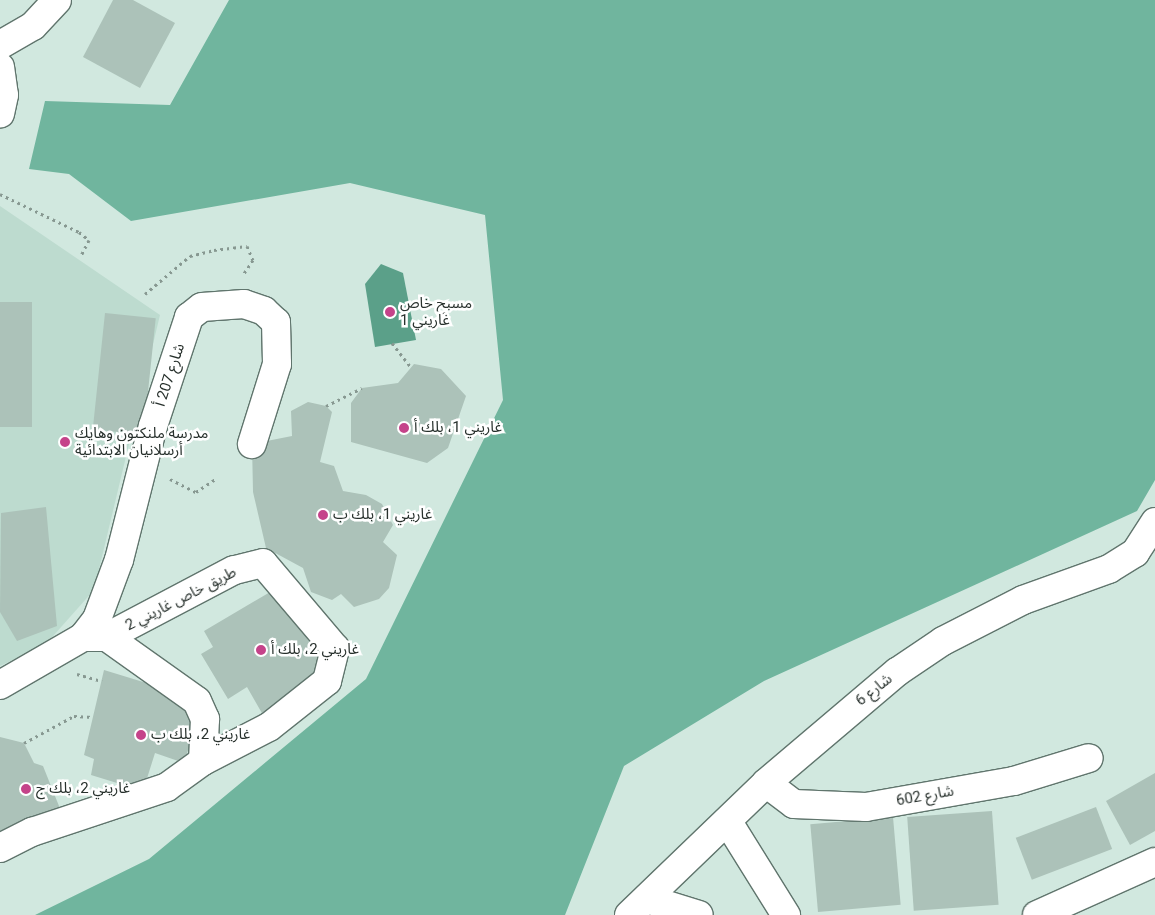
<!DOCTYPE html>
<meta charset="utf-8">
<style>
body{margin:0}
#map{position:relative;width:1155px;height:915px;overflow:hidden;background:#d1e8df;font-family:Roboto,"Noto Sans Arabic",sans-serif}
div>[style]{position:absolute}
.built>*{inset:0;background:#bddbcf}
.forest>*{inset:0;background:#70b59e}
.water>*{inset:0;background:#5ba089}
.building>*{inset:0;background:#acc2b9;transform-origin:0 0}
.path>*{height:3px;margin-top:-1.5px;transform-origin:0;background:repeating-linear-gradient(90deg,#879891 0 2.5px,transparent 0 6.5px)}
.roads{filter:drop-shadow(1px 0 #60756d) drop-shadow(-1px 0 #60756d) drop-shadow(0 1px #60756d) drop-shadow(0 -1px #60756d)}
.minor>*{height:28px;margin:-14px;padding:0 14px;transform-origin:14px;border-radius:14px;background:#fff}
.dots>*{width:14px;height:14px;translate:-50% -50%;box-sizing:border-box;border:2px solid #fff;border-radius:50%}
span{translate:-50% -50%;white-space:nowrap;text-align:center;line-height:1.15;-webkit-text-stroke:5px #fff;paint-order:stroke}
.poi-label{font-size:15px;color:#27302c}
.left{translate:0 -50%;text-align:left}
.street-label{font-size:15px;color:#27302c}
</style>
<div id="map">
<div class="built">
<i style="clip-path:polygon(0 206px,160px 315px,94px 590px,46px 644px,0 666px)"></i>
</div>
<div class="forest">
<i style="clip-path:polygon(229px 0,1155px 0,1155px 480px,1137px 511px,764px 681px,624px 766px,565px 915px,35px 915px,149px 859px,366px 679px,503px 400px,485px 215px,350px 183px,131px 221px,69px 174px,29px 169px,45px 101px,170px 105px)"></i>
</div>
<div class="water">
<i style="clip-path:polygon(381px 264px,403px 273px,416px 340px,375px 347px,365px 284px)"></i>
</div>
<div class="building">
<i style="clip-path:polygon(113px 0,133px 0,175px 23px,140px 88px,83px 57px)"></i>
<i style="left:0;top:302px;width:32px;height:125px"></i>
<i style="left:105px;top:313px;width:51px;height:117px;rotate:6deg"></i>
<i style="clip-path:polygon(414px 364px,441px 369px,466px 396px,448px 448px,427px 463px,351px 442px,351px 403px,362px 388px,398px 383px)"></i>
<i style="clip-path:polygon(308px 402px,326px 406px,332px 412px,320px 462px,334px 466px,343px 491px,366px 495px,382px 504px,393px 525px,383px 542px,397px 555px,389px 588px,379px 599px,354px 607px,341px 594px,332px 600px,311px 592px,303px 568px,266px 548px,253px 492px,252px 444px,292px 436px,291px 411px)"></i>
<i style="clip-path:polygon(46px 507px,57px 626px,17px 641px,0 612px,1px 513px)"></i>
<i style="clip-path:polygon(277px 588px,326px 670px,263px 715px,247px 687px,228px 699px,201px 654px,213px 647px,204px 631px)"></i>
<i style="clip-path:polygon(104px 670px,189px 696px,199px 715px,184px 763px,155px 753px,143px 791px,91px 775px,94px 759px,84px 755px)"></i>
<i style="clip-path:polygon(0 737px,24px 743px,34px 763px,43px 766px,61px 811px,0 838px)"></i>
<i style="clip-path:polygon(1155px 773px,1155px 831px,1130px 845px,1106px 801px)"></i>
<i style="left:1096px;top:807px;width:45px;height:86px;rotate:69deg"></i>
<i style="left:992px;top:811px;width:94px;height:85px;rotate:86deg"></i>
<i style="left:893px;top:817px;width:88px;height:83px;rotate:85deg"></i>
</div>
<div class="path">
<i style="left:0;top:194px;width:88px;rotate:25.7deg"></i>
<i style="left:79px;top:232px;width:13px;rotate:39deg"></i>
<i style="left:89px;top:240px;width:18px;rotate:117deg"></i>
<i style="left:145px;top:294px;width:59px;rotate:-40.2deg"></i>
<i style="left:190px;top:256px;width:25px;rotate:-14deg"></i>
<i style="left:214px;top:250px;width:33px;rotate:-7deg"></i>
<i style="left:247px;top:246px;width:15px;rotate:67deg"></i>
<i style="left:253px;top:260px;width:18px;rotate:124deg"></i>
<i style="left:392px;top:343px;width:31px;rotate:52deg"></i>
<i style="left:326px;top:406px;width:40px;rotate:-26.6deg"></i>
<i style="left:170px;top:479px;width:29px;rotate:27deg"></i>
<i style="left:196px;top:492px;width:23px;rotate:-34deg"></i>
<i style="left:77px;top:674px;width:26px;rotate:16deg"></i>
<i style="left:24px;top:743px;width:57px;rotate:-28.4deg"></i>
<i style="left:74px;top:716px;width:19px;rotate:3deg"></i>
</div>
<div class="roads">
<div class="minor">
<i style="left:0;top:45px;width:38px;rotate:-30deg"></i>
<i style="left:33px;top:26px;width:35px;rotate:-47deg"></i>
<i style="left:0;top:67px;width:28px;rotate:82deg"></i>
<i style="left:4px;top:95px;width:19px;rotate:102deg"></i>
<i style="left:107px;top:637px;width:110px;rotate:35.4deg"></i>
<i style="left:197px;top:701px;width:20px;rotate:66deg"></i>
<i style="left:205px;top:719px;width:42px;rotate:92.7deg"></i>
<i style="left:0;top:685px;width:96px;rotate:-30deg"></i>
<i style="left:83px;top:637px;width:23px;rotate:-52deg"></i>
<i style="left:97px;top:619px;width:63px;rotate:-69.6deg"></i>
<i style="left:119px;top:560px;width:138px;rotate:-75.8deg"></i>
<i style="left:153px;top:426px;width:115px;rotate:-71.7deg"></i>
<i style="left:189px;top:317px;width:16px;rotate:-38deg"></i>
<i style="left:202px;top:307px;width:42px;rotate:-4.1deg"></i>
<i style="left:244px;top:304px;width:21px;rotate:19deg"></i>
<i style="left:264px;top:311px;width:16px;rotate:43deg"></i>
<i style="left:276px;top:322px;width:42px;rotate:88.6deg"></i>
<i style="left:277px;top:364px;width:84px;rotate:107.4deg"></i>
<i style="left:766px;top:783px;width:35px;rotate:37deg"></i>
<i style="left:794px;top:804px;width:72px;rotate:2.4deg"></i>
<i style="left:866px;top:807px;width:150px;rotate:-10deg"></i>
<i style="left:1014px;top:781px;width:78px;rotate:-17deg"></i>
<i style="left:728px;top:822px;width:110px;rotate:58.1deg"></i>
<i style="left:0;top:848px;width:36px;rotate:-27deg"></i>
<i style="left:32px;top:832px;width:142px;rotate:-18.4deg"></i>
<i style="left:167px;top:787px;width:44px;rotate:-35.8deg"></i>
<i style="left:203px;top:761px;width:74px;rotate:-27.3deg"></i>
<i style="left:269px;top:727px;width:74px;rotate:-38.4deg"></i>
<i style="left:327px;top:681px;width:34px;rotate:-76deg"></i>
<i style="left:335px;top:648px;width:111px;rotate:-130.3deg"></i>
<i style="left:263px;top:563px;width:30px;rotate:166deg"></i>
<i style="left:234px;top:570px;width:144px;rotate:152.2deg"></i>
<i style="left:107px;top:637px;width:24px;rotate:180deg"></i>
<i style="left:647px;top:899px;width:54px;rotate:17.1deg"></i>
<i style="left:629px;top:915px;width:190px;rotate:-43.9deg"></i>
<i style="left:766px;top:783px;width:172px;rotate:-40.3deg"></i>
<i style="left:897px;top:672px;width:55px;rotate:-34deg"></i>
<i style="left:943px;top:641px;width:90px;rotate:-27.1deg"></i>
<i style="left:1023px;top:600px;width:91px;rotate:-19.8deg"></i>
<i style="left:1109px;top:569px;width:31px;rotate:-32deg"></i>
<i style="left:1135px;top:553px;width:37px;rotate:-57deg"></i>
<i style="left:1037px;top:915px;width:129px;rotate:-24.2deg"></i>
</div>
</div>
<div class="dots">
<i style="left:390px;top:312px;background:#c5438a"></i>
<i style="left:404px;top:428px;background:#c5438a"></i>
<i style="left:65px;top:442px;background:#c5438a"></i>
<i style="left:323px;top:515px;background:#c5438a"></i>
<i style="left:261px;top:650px;background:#c5438a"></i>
<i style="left:141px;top:735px;background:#c5438a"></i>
<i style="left:26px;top:789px;background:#c5438a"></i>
</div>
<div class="poi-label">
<span class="left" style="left:400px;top:312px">مسبح خاص<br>غاريني 1</span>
<span class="left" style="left:414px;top:428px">غاريني 1، بلك أ</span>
<span class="left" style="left:75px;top:442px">مدرسة ملنكتون وهايك<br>أرسلانيان الابتدائية</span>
<span class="left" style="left:333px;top:515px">غاريني 1، بلك ب</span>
<span class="left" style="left:271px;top:650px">غاريني 2، بلك أ</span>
<span class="left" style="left:151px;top:735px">غاريني 2، بلك ب</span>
<span class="left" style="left:36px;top:789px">غاريني 2، بلك ج</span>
</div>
<div class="street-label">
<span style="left:170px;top:375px;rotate:-72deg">شارع 207 أ</span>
<span style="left:181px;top:599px;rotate:-27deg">طريق خاص غاريني 2</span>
<span style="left:874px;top:690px;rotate:-38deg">شارع 6</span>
<span style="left:925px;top:796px;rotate:-10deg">شارع 602</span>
</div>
</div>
